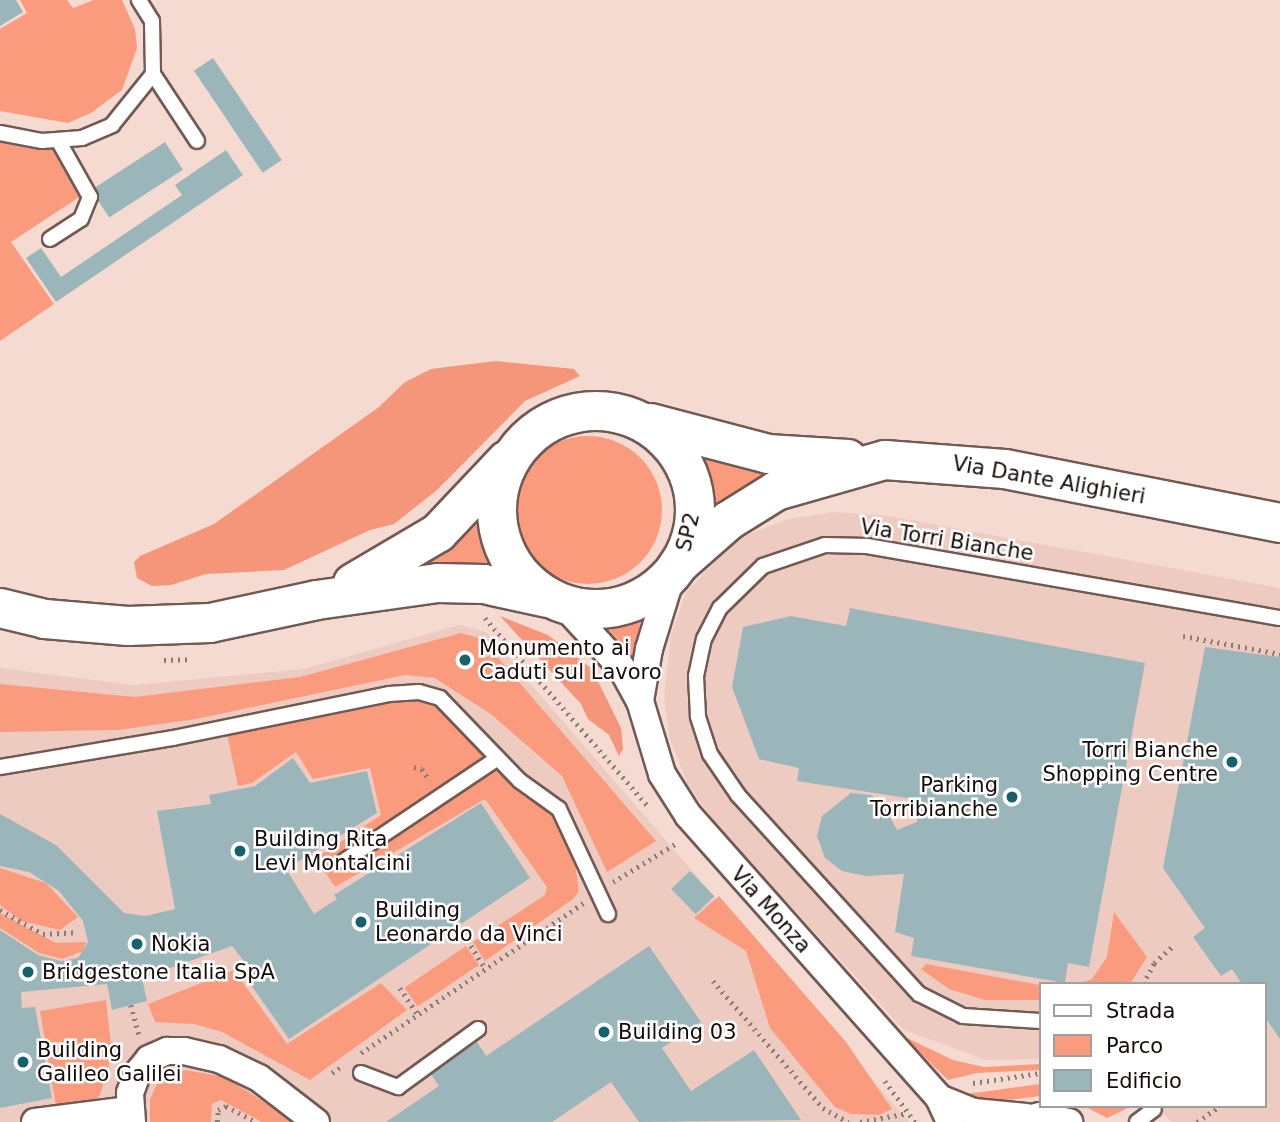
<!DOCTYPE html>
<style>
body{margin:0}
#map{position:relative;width:1280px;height:1122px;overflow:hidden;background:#f5dad2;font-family:"DejaVu Sans",sans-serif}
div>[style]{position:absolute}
.built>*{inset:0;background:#eecbc0}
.green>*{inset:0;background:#fb9b7e;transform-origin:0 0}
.round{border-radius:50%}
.forest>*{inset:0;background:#f59579}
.building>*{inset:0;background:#9ab6bb;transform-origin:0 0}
.path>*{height:4.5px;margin-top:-2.25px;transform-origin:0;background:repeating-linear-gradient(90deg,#8c7a74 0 2px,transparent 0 7px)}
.roads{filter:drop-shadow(2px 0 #715a53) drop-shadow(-2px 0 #715a53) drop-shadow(0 2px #715a53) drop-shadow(0 -2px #715a53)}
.lane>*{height:14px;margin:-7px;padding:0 7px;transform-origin:7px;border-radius:7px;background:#fff}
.street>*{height:26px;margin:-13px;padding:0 13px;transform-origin:13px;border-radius:13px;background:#fff}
.secondary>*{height:38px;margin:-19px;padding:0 19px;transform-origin:19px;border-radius:19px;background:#fff}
.secondary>.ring{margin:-19px;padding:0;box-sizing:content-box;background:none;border:38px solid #fff;border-radius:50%}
.dots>*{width:19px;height:19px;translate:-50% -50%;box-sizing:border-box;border:4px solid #fff;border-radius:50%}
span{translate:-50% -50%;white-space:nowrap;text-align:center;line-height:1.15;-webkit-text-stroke:5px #fff;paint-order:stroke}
.street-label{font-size:21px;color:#150c09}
.poi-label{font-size:21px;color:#150c09}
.left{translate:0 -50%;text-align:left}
.right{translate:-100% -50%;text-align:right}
.legend{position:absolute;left:1039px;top:982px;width:228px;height:126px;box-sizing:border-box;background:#fff;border:2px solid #a19e9d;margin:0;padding:9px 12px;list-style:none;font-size:21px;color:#150c09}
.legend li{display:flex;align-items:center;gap:14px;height:35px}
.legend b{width:35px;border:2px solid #a19e9d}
</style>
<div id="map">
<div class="built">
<i style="clip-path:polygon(834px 512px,889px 516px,1280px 588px,1280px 1122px,1171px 1122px,1157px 1106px,1264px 1106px,1264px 984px,1040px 984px,1040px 1059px,986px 1060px,904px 1030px,715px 823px,687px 783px,669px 736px,664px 696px,671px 635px,686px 592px,737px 539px,788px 519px)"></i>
<i style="clip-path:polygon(459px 625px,486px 632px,909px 1122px,0 1122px,0 668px,133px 685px,304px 669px)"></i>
</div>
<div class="green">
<i style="clip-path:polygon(20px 0,67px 0,73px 8px,94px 0,122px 0,135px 29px,137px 48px,122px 90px,91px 113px,68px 123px,0 111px,0 29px,27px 13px)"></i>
<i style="clip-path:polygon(0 140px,55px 145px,84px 194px,11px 242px,54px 304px,0 341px)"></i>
<i class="round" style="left:514px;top:436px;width:148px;height:148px"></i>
<i style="clip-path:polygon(701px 458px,739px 466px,785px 472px,711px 513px)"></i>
<i style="clip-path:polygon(476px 511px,482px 544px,503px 577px,404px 574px)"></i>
<i style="clip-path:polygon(642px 615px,636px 642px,635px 674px,623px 645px,603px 624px)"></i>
<i style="clip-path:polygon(461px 633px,482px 639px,656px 841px,607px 872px,562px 776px,492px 715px,435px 678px,405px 675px,196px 719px,118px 730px,0 732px,0 684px,135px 697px,300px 677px)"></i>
<i style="clip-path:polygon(412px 698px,439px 708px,506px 776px,554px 815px,574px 857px,579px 891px,573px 899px,485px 961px,473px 942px,545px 895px,547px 887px,485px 799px,335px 887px,316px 858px,381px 815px,370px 768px,313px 779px,296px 752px,252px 783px,238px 786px,227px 734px)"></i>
<i style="clip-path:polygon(0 868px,46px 883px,78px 917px,60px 930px,21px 921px,0 905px)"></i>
<i style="clip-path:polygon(719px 896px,846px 1042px,892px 1109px,879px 1115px,851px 1114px,835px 1107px,770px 1028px,746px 951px,694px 918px)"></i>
<i style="clip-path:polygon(1114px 912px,1147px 957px,1130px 984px,1077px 984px,1092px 979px,1107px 957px)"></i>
<i style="clip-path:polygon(0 913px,56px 943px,86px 942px,83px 951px,62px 959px,39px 953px,0 928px)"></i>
<i style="left:466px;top:946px;width:23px;height:74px;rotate:56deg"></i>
<i style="clip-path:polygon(926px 964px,1040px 985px,1040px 1000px,985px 1000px,949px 989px,921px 969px)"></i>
<i style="clip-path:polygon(234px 970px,287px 1044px,381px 983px,407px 1010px,310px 1080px,222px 1032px,194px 1024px,155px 1022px,148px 1004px)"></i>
<i style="clip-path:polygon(106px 1000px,112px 1054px,100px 1095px,89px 1106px,57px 1112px,40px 1011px)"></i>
<i style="clip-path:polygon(903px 1036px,953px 1060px,984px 1067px,1040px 1064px,1040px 1070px,977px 1073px,948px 1080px)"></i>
<i style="clip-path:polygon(185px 1070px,225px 1077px,295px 1122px,262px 1122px,221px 1100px,212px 1104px,211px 1122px,150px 1122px,150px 1099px,157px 1084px)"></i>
<i style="clip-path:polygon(1040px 1084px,1040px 1096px,990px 1102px,967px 1094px)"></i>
<i style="clip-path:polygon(1084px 1106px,1132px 1106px,1107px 1118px)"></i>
</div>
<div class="forest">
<i style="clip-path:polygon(496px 361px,574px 369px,580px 376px,525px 401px,437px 490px,394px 524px,370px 530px,284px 570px,206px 574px,171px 585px,152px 586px,137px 578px,134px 562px,140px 556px,214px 524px,379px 407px,405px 382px,431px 369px)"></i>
<i style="clip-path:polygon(500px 616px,548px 635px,592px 669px,621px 728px,623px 749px,619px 756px,609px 735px,588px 719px,581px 704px)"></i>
</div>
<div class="building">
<i style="clip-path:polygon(0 0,16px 0,23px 12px,0 26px)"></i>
<i style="left:213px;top:58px;width:123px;height:23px;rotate:56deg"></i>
<i style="left:165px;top:142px;width:33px;height:88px;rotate:57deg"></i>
<i style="clip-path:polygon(226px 150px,243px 175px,56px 302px,26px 258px,41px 248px,61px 277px,182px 195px,175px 185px)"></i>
<i style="clip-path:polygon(850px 608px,1145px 663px,1089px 967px,1068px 963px,1065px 983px,911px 956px,914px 938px,895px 932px,904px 874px,866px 876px,842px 871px,825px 858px,817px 836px,822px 816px,851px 793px,871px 795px,884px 806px,897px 830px,917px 822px,920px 800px,797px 781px,799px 768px,759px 759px,732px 687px,743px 627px,791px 616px,846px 626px)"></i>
<i style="clip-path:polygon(1205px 647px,1280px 657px,1280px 1039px,1264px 1016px,1264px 984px,1242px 984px,1232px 969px,1221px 976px,1193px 937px,1205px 928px,1163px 868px)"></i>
<i style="clip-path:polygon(293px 758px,310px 783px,367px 771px,377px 813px,286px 869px,314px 914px,337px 899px,334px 895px,481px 803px,530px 878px,289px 1039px,237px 965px,243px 960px,232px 946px,142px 978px,147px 1001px,112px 1010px,107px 984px,21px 992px,22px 1008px,35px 1007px,52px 1098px,0 1108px,0 930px,38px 955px,61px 961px,78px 958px,88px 942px,83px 921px,59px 891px,29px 872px,0 866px,0 814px,56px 845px,124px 913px,146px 916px,175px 909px,157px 811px,211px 804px,209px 795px,255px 786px)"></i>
<i style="left:690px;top:871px;width:35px;height:26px;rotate:46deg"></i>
<i style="clip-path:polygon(649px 946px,701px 1022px,662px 1048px,691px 1091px,754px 1050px,801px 1120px,639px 1122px,611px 1082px,552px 1122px,386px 1122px,439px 1086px,430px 1073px,477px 1042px,486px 1056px)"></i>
</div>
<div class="path">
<i style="left:485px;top:618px;width:250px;rotate:49.1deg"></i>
<i style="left:1183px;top:636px;width:99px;rotate:10.5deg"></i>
<i style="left:164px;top:660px;width:23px;rotate:-2deg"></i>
<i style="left:414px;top:767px;width:8px;rotate:14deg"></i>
<i style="left:422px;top:769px;width:14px;rotate:56deg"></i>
<i style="left:613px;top:882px;width:75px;rotate:-31.4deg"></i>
<i style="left:0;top:910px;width:49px;rotate:29.2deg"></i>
<i style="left:43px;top:934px;width:33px;rotate:-3deg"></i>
<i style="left:467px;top:940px;width:33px;rotate:57deg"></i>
<i style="left:713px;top:981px;width:168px;rotate:49.1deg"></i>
<i style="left:823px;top:1108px;width:29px;rotate:29deg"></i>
<i style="left:1143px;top:984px;width:24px;rotate:-62deg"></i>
<i style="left:1154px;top:963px;width:28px;rotate:-42deg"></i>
<i style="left:400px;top:988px;width:30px;rotate:56deg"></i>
<i style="left:131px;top:1005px;width:31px;rotate:75deg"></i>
<i style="left:361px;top:1053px;width:268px;rotate:-34deg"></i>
<i style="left:332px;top:1073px;width:12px;rotate:-35deg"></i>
<i style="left:885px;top:1081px;width:51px;rotate:53.8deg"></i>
<i style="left:973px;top:1083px;width:68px;rotate:-8.5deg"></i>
<i style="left:217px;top:1122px;width:12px;rotate:-85deg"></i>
<i style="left:218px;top:1110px;width:9px;rotate:-27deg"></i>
<i style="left:226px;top:1106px;width:34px;rotate:28deg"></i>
<i style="left:860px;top:1122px;width:49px;rotate:-10.6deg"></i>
<i style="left:1197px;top:1122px;width:28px;rotate:-35deg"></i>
</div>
<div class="roads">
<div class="lane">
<i style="left:153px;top:74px;width:80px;rotate:56.7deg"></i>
<i style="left:0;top:133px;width:43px;rotate:10.8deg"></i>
<i style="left:42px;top:141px;width:40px;rotate:-4.3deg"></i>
<i style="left:82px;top:138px;width:33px;rotate:-23deg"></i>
<i style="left:112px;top:125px;width:65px;rotate:-51.2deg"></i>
<i style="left:153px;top:74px;width:53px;rotate:-91.1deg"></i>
<i style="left:152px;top:21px;width:25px;rotate:-122deg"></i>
<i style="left:50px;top:239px;width:37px;rotate:-33deg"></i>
<i style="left:81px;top:219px;width:24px;rotate:-68deg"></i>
<i style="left:90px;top:197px;width:65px;rotate:-119.3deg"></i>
<i style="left:0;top:767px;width:175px;rotate:-9.5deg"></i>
<i style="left:173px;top:738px;width:220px;rotate:-11.5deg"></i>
<i style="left:389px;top:694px;width:30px;rotate:-4deg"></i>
<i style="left:419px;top:692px;width:22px;rotate:16deg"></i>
<i style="left:440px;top:698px;width:115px;rotate:46.1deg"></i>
<i style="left:520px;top:781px;width:48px;rotate:35.7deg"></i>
<i style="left:559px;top:809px;width:116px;rotate:65deg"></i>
<i style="left:344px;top:861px;width:185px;rotate:-33.8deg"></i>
<i style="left:1040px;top:1021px;width:77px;rotate:-176.3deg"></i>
<i style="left:963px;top:1016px;width:49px;rotate:-153.4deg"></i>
<i style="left:919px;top:994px;width:269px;rotate:-132.3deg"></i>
<i style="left:738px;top:795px;width:50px;rotate:-124.3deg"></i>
<i style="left:710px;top:754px;width:40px;rotate:-108deg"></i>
<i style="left:698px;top:716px;width:40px;rotate:-92.9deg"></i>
<i style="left:696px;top:676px;width:38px;rotate:-78deg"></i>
<i style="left:704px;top:639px;width:35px;rotate:-63deg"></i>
<i style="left:720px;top:608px;width:60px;rotate:-44.3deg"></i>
<i style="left:763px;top:566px;width:65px;rotate:-18.7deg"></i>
<i style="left:825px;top:545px;width:42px;rotate:1.4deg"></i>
<i style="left:867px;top:546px;width:419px;rotate:9.9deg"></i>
<i style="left:361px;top:1073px;width:40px;rotate:21deg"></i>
<i style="left:398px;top:1087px;width:99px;rotate:-35.9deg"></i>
<i style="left:1137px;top:1122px;width:21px;rotate:-37deg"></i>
</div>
<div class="street">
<i style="left:560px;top:601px;width:90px;rotate:47.3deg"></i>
<i style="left:621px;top:667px;width:39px;rotate:61deg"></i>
<i style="left:640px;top:701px;width:76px;rotate:73.2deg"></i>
<i style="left:662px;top:774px;width:49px;rotate:57.6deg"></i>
<i style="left:688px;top:815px;width:378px;rotate:48.4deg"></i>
<i style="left:939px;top:1098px;width:26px;rotate:65deg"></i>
<i style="left:640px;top:701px;width:53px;rotate:-80.2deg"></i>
<i style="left:649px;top:649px;width:78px;rotate:-73deg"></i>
<i style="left:939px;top:1098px;width:38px;rotate:22deg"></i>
<i style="left:974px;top:1112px;width:52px;rotate:5.5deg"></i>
<i style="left:35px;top:1122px;width:95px;rotate:-7.3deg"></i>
<i style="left:132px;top:1122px;width:29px;rotate:-94deg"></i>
<i style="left:130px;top:1093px;width:20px;rotate:-70deg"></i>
<i style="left:137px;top:1074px;width:19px;rotate:-51deg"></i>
<i style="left:149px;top:1059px;width:20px;rotate:-24deg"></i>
<i style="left:167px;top:1051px;width:17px"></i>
<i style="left:184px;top:1051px;width:36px;rotate:13deg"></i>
<i style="left:219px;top:1059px;width:44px;rotate:25.4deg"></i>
<i style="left:259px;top:1078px;width:72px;rotate:37.7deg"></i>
<i style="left:1012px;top:1122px;width:29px;rotate:-12deg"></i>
<i style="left:1040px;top:1116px;width:30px;rotate:12deg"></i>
</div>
<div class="secondary">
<i class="ring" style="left:497px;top:411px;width:160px;height:160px"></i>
<i style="left:650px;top:423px;width:122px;rotate:14.7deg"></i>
<i style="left:768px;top:454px;width:80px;rotate:3.6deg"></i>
<i style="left:678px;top:565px;width:67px;rotate:-41.3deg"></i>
<i style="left:728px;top:521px;width:57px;rotate:-32deg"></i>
<i style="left:776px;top:491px;width:113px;rotate:-15.9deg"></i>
<i style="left:885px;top:460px;width:120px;rotate:4.3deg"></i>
<i style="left:1005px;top:469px;width:280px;rotate:11.1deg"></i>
<i style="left:353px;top:583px;width:99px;rotate:-30.5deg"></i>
<i style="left:438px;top:533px;width:100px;rotate:-46.6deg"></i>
<i style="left:0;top:608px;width:46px;rotate:13.7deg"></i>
<i style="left:45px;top:619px;width:83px;rotate:4.8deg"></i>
<i style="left:128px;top:626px;width:82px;rotate:-2.1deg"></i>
<i style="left:210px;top:623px;width:109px;rotate:-12.1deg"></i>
<i style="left:317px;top:600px;width:122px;rotate:-8deg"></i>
<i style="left:438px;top:583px;width:46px;rotate:1.2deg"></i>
<i style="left:484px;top:584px;width:65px;rotate:12.5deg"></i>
</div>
</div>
<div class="dots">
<i style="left:465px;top:660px;background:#15626d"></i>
<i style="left:1232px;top:762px;background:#15626d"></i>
<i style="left:1012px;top:797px;background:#15626d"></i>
<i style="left:240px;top:851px;background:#15626d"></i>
<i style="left:361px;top:922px;background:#15626d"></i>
<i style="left:137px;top:944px;background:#15626d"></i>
<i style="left:28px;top:972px;background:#15626d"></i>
<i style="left:604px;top:1032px;background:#15626d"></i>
<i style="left:23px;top:1062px;background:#15626d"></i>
</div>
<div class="street-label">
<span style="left:1049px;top:480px;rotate:10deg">Via Dante Alighieri</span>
<span style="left:688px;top:532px;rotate:-76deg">SP2</span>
<span style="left:947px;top:540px;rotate:9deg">Via Torri Bianche</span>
<span style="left:771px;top:910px;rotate:48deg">Via Monza</span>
</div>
<div class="poi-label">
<span class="left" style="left:479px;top:660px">Monumento ai<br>Caduti sul Lavoro</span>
<span class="right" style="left:1218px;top:762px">Torri Bianche<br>Shopping Centre</span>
<span class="right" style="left:998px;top:797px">Parking<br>Torribianche</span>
<span class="left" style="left:254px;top:851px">Building Rita<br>Levi Montalcini</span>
<span class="left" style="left:375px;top:922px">Building<br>Leonardo da Vinci</span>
<span class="left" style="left:151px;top:944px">Nokia</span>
<span class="left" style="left:42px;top:972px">Bridgestone Italia SpA</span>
<span class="left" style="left:618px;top:1032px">Building 03</span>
<span class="left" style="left:37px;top:1062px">Building<br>Galileo Galilei</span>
</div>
<ul class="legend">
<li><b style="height:9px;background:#fff"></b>Strada</li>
<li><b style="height:19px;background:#fb9b7e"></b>Parco</li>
<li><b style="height:19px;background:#9ab6bb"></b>Edificio</li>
</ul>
</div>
